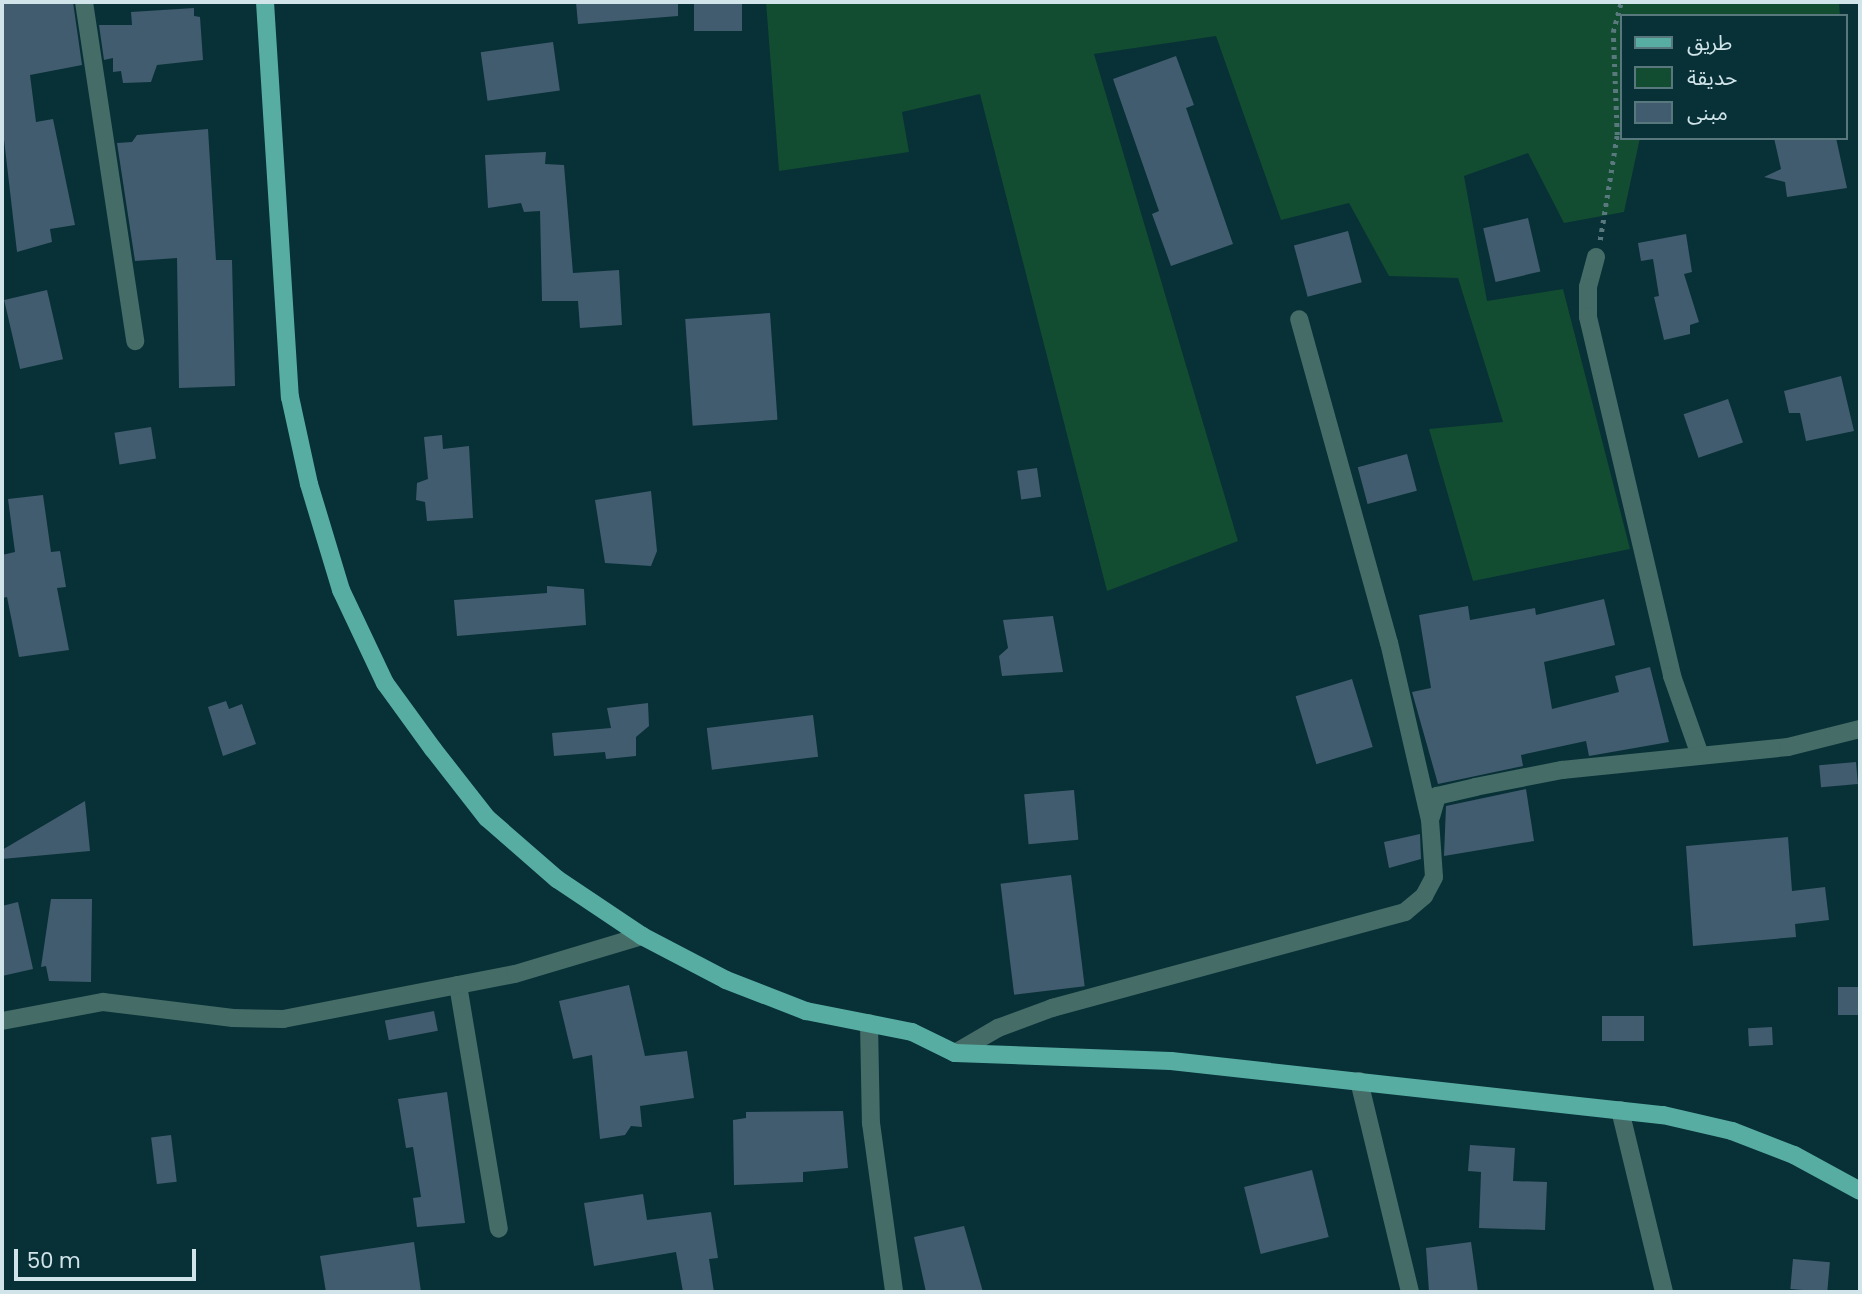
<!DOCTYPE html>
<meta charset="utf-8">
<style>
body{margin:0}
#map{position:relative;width:1862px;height:1294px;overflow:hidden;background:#083037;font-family:Poppins,"Noto Sans Arabic",sans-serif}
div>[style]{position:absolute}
.green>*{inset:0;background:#124c31}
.building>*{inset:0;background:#415c6f;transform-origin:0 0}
.path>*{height:4.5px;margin-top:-2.25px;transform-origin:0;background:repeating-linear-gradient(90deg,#59797f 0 3.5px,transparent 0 8.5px)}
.minor>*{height:18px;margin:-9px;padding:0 9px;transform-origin:9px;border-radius:9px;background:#456c67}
.major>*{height:18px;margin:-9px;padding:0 9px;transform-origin:9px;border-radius:9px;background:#58ada3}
span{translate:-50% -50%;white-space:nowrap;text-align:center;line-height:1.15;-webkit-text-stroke:7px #083037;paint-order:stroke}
.frame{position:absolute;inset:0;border:4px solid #d0e4e9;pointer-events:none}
.legend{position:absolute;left:1620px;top:14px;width:228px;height:126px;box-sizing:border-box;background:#083037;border:2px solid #58787e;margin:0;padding:9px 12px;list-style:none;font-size:21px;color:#d0e4e9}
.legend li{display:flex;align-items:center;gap:14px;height:35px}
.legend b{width:35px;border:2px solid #58787e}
.scale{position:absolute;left:14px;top:1249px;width:182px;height:32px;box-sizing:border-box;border:4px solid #d0e4e9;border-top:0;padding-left:9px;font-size:21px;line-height:24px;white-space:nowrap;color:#d0e4e9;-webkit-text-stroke:5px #083037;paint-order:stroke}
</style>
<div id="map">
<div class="green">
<i style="clip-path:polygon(766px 2px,1839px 2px,1840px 16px,1622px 16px,1622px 138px,1640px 138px,1624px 212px,1564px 223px,1528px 153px,1464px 176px,1487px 301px,1563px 289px,1630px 549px,1473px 581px,1429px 429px,1503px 422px,1458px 278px,1389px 276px,1349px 203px,1281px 220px,1216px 36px,1094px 54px,1238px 541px,1107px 591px,980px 94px,902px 112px,909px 152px,779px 171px)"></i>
</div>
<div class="building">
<i style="clip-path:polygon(2px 2px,73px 2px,82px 65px,30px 75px,36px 122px,53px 119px,75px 225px,50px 229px,52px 242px,17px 252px,2px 122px)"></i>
<i style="clip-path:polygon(576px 2px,678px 2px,678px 16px,578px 24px)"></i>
<i style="left:694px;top:2px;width:48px;height:29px"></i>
<i style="clip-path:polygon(194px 8px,194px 16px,200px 17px,203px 60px,157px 65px,151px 82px,123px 83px,121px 71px,113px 72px,113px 58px,104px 60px,99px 25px,132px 25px,131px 12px)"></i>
<i style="left:553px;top:42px;width:49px;height:73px;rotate:82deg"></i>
<i style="clip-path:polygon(1176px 56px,1194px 105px,1186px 108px,1233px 244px,1171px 266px,1152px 214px,1159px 211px,1113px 79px)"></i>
<i style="clip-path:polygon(208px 129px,216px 260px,232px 260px,235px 386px,179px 388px,177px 258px,135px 261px,117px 143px,132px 142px,137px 135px)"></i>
<i style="clip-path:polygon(1774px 138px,1836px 138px,1847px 188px,1787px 197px,1785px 182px,1764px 177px,1781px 169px)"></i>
<i style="clip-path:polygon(546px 152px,545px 164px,564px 165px,573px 273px,619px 270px,622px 325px,580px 328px,578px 301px,542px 301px,540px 211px,524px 212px,521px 203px,488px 208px,485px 155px)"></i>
<i style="left:1528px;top:218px;width:55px;height:46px;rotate:77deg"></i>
<i style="left:1348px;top:231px;width:53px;height:56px;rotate:75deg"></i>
<i style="clip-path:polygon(1686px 234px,1692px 272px,1684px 274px,1699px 322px,1690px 325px,1690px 334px,1664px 340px,1654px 297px,1659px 296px,1653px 259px,1641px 261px,1638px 243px)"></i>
<i style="left:47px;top:290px;width:71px;height:44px;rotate:77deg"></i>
<i style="left:770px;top:313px;width:107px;height:85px;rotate:86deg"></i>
<i style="clip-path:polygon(1841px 376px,1854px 431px,1806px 441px,1800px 413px,1789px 413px,1784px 391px)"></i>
<i style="left:1728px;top:399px;width:46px;height:47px;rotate:71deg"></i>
<i style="left:151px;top:427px;width:32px;height:37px;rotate:81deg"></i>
<i style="clip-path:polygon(442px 435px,443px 449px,469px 446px,473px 518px,427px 521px,425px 502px,416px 500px,417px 483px,428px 479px,424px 437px)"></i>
<i style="left:1407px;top:454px;width:38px;height:51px;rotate:75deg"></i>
<i style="left:1037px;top:468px;width:29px;height:20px;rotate:82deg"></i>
<i style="clip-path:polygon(651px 491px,657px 551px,651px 566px,605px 563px,595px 500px)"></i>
<i style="clip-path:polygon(43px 495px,51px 552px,60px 551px,66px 587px,57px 588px,69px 650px,19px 657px,7px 597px,2px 598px,2px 555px,15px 552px,8px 499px)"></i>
<i style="clip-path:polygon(547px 586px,584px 589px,586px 625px,457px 636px,454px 600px,547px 593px)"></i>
<i style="clip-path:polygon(1604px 599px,1615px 645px,1544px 662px,1552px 709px,1619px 692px,1615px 676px,1650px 667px,1669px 742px,1589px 756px,1586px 741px,1521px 755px,1523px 766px,1438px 784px,1412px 692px,1431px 688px,1419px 615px,1468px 606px,1470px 620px,1535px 608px,1536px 615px)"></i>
<i style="clip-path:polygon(1053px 616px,1063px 672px,1002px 676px,999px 656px,1008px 648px,1003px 620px)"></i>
<i style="left:1352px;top:679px;width:71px;height:59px;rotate:73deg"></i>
<i style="clip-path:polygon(226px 701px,229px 709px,242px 704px,256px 744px,223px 756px,208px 707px)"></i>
<i style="clip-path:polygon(648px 703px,649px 726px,636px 737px,636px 756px,606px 759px,605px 752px,554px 756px,552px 733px,611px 728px,607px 708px)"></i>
<i style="left:813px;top:715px;width:42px;height:107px;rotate:83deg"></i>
<i style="left:1856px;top:762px;width:22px;height:37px;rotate:85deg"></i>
<i style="clip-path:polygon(1526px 789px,1534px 841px,1444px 856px,1446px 806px)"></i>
<i style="left:1074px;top:790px;width:50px;height:50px;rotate:85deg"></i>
<i style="clip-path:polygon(85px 801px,90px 851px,2px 859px,2px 850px)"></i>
<i style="clip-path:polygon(1420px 834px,1421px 859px,1389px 868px,1384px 842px)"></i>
<i style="clip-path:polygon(1788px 837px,1792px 891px,1825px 887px,1829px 920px,1795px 924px,1796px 937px,1693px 946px,1686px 846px)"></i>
<i style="left:1071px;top:875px;width:112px;height:71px;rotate:83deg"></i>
<i style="clip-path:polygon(51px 899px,92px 899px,91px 982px,49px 981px,46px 966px,41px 967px)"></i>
<i style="clip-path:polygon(18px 902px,33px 969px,2px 976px,2px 906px)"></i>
<i style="clip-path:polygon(629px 985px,645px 1056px,687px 1051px,694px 1098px,640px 1106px,642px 1127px,631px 1126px,625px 1135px,600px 1139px,592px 1055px,573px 1059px,559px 1001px)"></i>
<i style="left:1860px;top:987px;width:28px;height:22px;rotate:90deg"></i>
<i style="left:434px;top:1011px;width:20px;height:50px;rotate:79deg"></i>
<i style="left:1602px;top:1016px;width:42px;height:25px"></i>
<i style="left:1772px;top:1027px;width:18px;height:24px;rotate:87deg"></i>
<i style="clip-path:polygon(447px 1092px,465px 1223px,417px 1227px,413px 1198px,421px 1197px,413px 1147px,406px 1148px,398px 1099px)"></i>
<i style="clip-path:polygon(843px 1111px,848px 1168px,803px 1172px,803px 1182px,734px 1185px,733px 1120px,746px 1118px,746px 1112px)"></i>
<i style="left:171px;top:1135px;width:47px;height:20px;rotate:83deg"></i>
<i style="clip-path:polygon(1470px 1145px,1515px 1148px,1513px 1181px,1547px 1182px,1545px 1230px,1479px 1228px,1481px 1172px,1468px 1171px)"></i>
<i style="left:1312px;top:1170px;width:69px;height:70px;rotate:76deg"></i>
<i style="clip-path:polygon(643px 1194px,647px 1220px,711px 1212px,718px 1258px,709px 1259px,714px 1292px,683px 1292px,676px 1252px,594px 1266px,584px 1203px)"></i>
<i style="clip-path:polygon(964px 1226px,983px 1292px,926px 1292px,914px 1237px)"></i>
<i style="clip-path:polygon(414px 1242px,421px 1292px,326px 1292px,320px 1256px)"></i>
<i style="clip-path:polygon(1471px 1242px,1478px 1292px,1429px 1292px,1426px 1248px)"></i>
<i style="left:1793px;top:1259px;width:37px;height:30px;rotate:5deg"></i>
</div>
<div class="path">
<i style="left:1600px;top:240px;width:106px;rotate:-80.8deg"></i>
<i style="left:1617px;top:135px;width:103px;rotate:-92.2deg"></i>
<i style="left:1613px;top:32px;width:31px;rotate:-75deg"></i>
</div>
<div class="minor">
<i style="left:84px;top:2px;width:343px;rotate:81.4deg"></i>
<i style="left:1596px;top:257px;width:31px;rotate:105deg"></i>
<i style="left:1588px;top:287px;width:30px;rotate:90deg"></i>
<i style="left:1588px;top:317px;width:369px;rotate:76.8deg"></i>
<i style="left:1672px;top:676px;width:84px;rotate:70.5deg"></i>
<i style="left:1431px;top:817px;width:22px;rotate:-74deg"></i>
<i style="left:1437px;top:796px;width:39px;rotate:-13deg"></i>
<i style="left:1475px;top:787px;width:89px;rotate:-11.1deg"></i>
<i style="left:1562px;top:770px;width:227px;rotate:-5.8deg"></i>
<i style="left:1788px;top:747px;width:74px;rotate:-14deg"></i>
<i style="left:458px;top:985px;width:247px;rotate:80.5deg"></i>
<i style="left:2px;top:1021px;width:103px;rotate:-10.7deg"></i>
<i style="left:103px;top:1002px;width:131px;rotate:7deg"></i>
<i style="left:233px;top:1018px;width:50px;rotate:1.1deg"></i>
<i style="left:283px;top:1019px;width:236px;rotate:-11deg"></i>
<i style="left:515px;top:974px;width:133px;rotate:-16.7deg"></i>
<i style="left:869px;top:1023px;width:100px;rotate:88.9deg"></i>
<i style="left:871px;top:1123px;width:171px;rotate:82.2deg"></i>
<i style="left:955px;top:1053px;width:50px;rotate:-30.2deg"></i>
<i style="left:998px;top:1028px;width:58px;rotate:-20.3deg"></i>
<i style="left:1052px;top:1008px;width:366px;rotate:-15.2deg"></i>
<i style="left:1405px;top:912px;width:25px;rotate:-40deg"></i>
<i style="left:1424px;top:896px;width:21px;rotate:-62deg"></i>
<i style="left:1434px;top:877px;width:57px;rotate:-94deg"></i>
<i style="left:1430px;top:820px;width:182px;rotate:-103deg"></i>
<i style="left:1389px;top:643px;width:336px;rotate:-105.5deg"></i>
<i style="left:1359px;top:1081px;width:217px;rotate:76.4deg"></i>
<i style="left:1620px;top:1110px;width:187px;rotate:76.4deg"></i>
</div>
<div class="major">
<i style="left:265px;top:2px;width:396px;rotate:86.4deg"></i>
<i style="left:290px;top:397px;width:89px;rotate:77.7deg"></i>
<i style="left:309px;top:484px;width:111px;rotate:73.2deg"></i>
<i style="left:341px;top:590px;width:103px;rotate:64.7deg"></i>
<i style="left:385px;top:683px;width:82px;rotate:54deg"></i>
<i style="left:433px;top:749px;width:88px;rotate:52deg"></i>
<i style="left:487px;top:818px;width:93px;rotate:41.1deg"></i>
<i style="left:557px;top:879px;width:102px;rotate:33.8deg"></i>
<i style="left:642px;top:936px;width:95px;rotate:27.6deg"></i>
<i style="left:726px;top:980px;width:86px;rotate:21.2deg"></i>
<i style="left:806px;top:1011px;width:108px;rotate:11.2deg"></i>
<i style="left:912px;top:1032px;width:48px;rotate:26deg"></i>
<i style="left:955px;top:1053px;width:216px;rotate:2.1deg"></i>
<i style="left:1171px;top:1061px;width:495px;rotate:6.3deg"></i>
<i style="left:1663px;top:1115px;width:71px;rotate:13.1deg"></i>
<i style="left:1732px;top:1131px;width:66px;rotate:21.2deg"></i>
<i style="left:1794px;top:1155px;width:75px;rotate:28.6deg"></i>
</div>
<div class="frame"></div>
<ul class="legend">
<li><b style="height:9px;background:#58ada3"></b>طريق</li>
<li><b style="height:19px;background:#124c31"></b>حديقة</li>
<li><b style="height:19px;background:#415c6f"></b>مبنى</li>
</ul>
<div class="scale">50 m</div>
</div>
